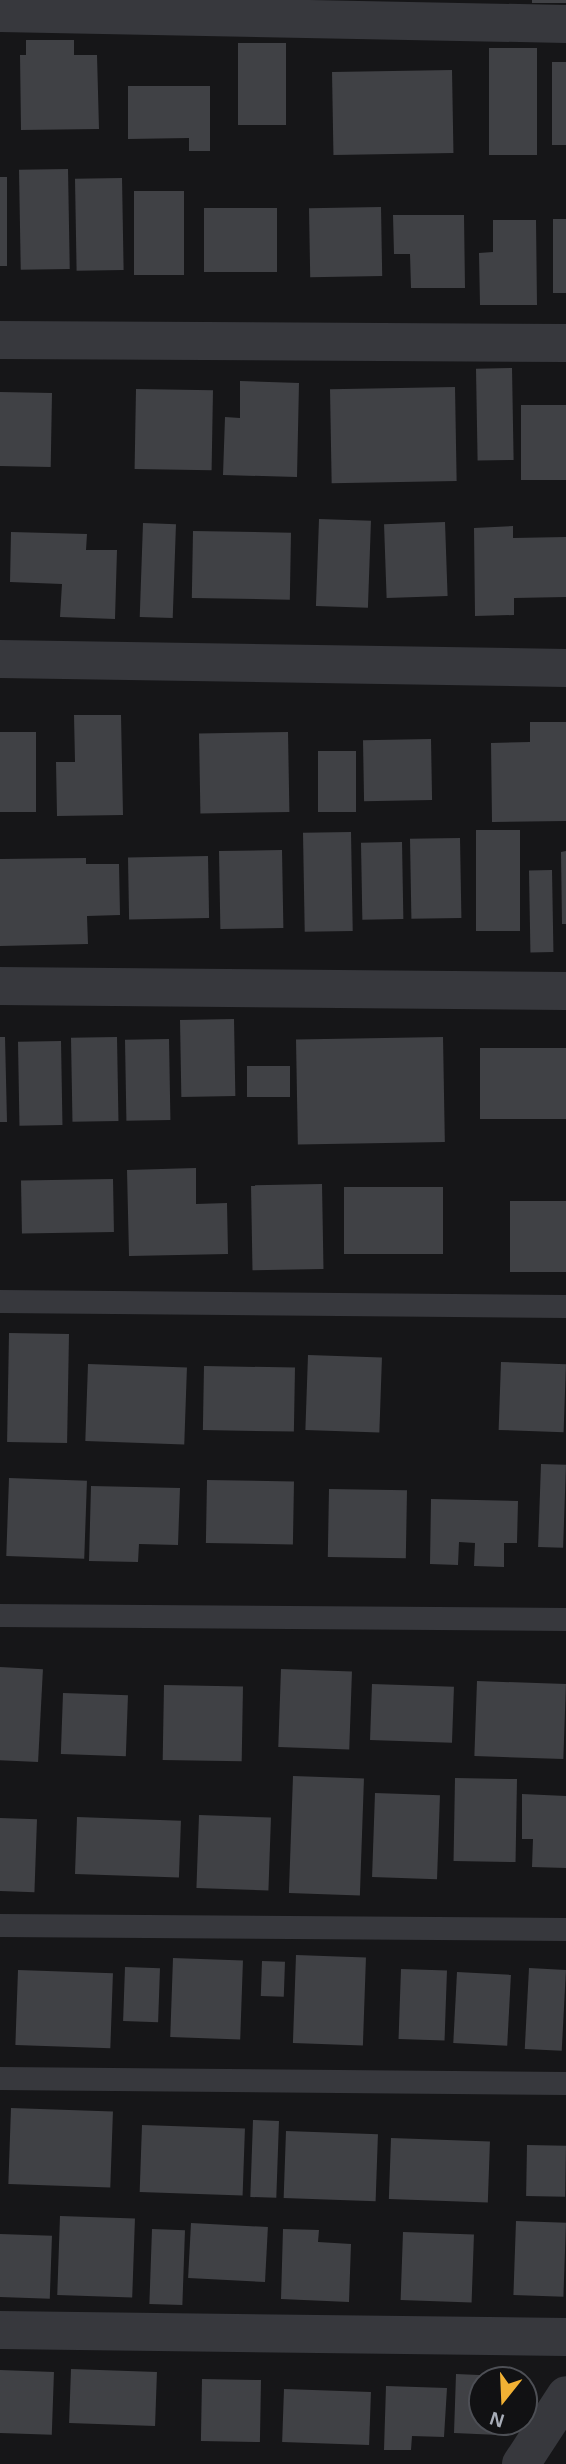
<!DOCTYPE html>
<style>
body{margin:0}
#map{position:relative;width:566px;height:2464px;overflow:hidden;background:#161618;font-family:Helvetica,sans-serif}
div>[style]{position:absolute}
.building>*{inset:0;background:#404145;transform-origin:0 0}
.lane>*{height:23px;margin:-11.5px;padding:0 11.5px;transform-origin:11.5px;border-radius:11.5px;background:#37383d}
.street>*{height:38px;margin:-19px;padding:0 19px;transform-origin:19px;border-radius:19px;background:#37383d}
span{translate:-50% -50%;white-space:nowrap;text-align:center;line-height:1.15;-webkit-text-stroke:5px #111113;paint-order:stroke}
.north{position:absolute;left:468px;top:2366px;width:70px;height:70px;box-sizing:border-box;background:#111113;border:2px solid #4d4f55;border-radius:50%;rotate:198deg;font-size:19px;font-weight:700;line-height:28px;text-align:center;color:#a8adb8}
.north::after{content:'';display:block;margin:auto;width:24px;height:32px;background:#f2b134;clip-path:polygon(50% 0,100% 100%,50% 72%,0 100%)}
</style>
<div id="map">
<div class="building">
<i style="left:532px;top:0;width:34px;height:3px"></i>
<i style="clip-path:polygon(26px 40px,74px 40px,74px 55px,97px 55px,99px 129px,21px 130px,20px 55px,26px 55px)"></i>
<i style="left:286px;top:43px;width:82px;height:48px;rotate:90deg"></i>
<i style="left:489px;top:48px;width:48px;height:107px"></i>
<i style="left:552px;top:62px;width:14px;height:83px"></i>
<i style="left:452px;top:70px;width:83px;height:120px;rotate:89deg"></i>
<i style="clip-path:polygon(128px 86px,210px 86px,210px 151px,189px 151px,189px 138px,128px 139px)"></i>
<i style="left:68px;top:169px;width:100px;height:49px;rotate:89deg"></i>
<i style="left:0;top:177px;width:7px;height:89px"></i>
<i style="left:122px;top:178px;width:92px;height:47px;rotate:89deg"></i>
<i style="left:134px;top:191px;width:50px;height:84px"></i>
<i style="left:381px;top:207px;width:69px;height:72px;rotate:89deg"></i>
<i style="left:277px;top:208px;width:64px;height:73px;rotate:90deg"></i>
<i style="clip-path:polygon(393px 215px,464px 215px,465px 288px,411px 288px,410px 254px,394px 254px)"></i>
<i style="left:553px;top:219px;width:13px;height:74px"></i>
<i style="clip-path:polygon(493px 220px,536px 220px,537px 305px,480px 305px,479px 253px,493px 252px)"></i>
<i style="left:512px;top:368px;width:92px;height:36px;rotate:89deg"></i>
<i style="clip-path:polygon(240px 381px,299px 383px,297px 477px,223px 475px,225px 417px,240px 418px)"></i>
<i style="left:455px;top:387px;width:94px;height:125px;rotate:89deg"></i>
<i style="left:136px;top:389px;width:77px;height:80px;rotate:1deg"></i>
<i style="left:0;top:392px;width:52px;height:74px;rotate:1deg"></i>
<i style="left:566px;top:405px;width:75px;height:45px;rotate:90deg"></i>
<i style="left:319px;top:519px;width:52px;height:87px;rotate:2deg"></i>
<i style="left:445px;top:522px;width:74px;height:61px;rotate:88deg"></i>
<i style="left:143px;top:523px;width:33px;height:94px;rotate:2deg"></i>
<i style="clip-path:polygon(513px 526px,513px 538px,566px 537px,566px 597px,514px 598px,514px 615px,475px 616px,474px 528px)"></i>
<i style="left:193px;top:531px;width:98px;height:67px;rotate:1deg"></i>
<i style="clip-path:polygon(11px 532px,87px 534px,86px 550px,117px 550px,115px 619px,60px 617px,62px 584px,10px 582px)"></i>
<i style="clip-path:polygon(74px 715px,121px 715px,123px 815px,57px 816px,56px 762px,75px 762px)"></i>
<i style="clip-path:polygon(530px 722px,566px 722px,566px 821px,492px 822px,491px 743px,530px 742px)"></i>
<i style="left:0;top:732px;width:36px;height:80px"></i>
<i style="left:288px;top:732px;width:80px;height:89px;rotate:89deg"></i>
<i style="left:431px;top:739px;width:61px;height:68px;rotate:89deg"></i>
<i style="left:318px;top:751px;width:38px;height:61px"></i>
<i style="left:476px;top:830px;width:44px;height:101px"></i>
<i style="left:351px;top:832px;width:99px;height:48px;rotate:89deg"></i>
<i style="left:460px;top:838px;width:80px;height:50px;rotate:89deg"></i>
<i style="left:402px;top:842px;width:77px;height:41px;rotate:89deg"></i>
<i style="left:282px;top:850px;width:78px;height:63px;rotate:89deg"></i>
<i style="clip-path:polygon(566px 851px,566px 924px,562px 924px,561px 852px)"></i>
<i style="left:208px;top:856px;width:62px;height:80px;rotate:89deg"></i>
<i style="clip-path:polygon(86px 858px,86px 864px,119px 864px,120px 915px,87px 916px,88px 944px,0 946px,0 859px)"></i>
<i style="left:552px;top:870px;width:82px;height:23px;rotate:89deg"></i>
<i style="left:234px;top:1019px;width:77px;height:54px;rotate:89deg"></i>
<i style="clip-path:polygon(0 1037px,5px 1037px,7px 1122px,0 1122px)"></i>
<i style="left:117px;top:1037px;width:84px;height:46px;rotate:89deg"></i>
<i style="left:443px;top:1037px;width:105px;height:147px;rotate:89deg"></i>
<i style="left:169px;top:1039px;width:81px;height:44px;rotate:89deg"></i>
<i style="left:61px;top:1041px;width:84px;height:43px;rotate:89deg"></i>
<i style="left:566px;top:1048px;width:71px;height:86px;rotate:90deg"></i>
<i style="left:247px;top:1066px;width:43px;height:31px"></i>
<i style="clip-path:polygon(196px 1168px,196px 1204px,227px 1203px,228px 1254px,129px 1256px,127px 1170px)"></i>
<i style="left:113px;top:1179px;width:53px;height:92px;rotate:89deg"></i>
<i style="left:322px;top:1184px;width:85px;height:71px;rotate:89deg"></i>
<i style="left:443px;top:1187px;width:67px;height:99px;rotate:90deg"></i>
<i style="left:566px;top:1201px;width:71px;height:56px;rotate:90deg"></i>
<i style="left:9px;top:1333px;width:60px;height:109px;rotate:1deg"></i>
<i style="left:308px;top:1355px;width:74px;height:75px;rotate:2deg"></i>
<i style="left:501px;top:1362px;width:65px;height:68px;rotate:2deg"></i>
<i style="left:88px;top:1364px;width:99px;height:77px;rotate:2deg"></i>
<i style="left:204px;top:1366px;width:91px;height:64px;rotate:1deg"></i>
<i style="left:541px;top:1464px;width:25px;height:83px;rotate:2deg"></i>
<i style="left:9px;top:1478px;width:78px;height:78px;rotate:2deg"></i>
<i style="left:207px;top:1480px;width:87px;height:63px;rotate:1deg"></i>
<i style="clip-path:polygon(91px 1486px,180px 1488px,178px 1545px,139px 1544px,138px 1562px,89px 1561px)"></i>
<i style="left:329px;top:1489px;width:78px;height:68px;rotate:1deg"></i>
<i style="clip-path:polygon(431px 1499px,518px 1501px,517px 1543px,504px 1543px,504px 1567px,474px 1566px,475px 1543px,459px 1542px,458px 1565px,430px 1564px)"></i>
<i style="left:0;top:1667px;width:43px;height:93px;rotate:3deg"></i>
<i style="left:281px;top:1669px;width:71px;height:78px;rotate:2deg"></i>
<i style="left:477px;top:1681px;width:89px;height:75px;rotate:2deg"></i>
<i style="left:372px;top:1684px;width:82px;height:56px;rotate:2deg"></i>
<i style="left:164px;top:1685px;width:79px;height:75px;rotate:1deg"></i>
<i style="left:63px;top:1693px;width:65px;height:61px;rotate:2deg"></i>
<i style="left:293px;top:1776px;width:71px;height:117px;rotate:2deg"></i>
<i style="left:455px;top:1778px;width:62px;height:83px;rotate:1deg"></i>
<i style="left:375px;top:1793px;width:65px;height:84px;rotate:2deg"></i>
<i style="clip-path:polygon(522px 1794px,566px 1796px,566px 1868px,532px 1867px,533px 1839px,522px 1839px)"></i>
<i style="left:199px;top:1815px;width:72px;height:73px;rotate:2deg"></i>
<i style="left:77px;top:1817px;width:104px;height:57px;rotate:2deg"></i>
<i style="left:0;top:1818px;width:37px;height:73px;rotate:2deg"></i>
<i style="left:296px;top:1955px;width:70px;height:88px;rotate:2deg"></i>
<i style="left:173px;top:1958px;width:70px;height:79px;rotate:2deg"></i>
<i style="left:262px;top:1961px;width:23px;height:35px;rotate:2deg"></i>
<i style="left:125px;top:1967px;width:35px;height:54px;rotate:2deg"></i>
<i style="left:529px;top:1968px;width:37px;height:81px;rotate:3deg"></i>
<i style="left:401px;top:1969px;width:46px;height:70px;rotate:2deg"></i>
<i style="left:18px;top:1970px;width:95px;height:75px;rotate:2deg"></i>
<i style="left:457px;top:1972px;width:54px;height:71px;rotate:3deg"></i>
<i style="left:11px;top:2108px;width:102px;height:76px;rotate:2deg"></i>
<i style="left:253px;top:2120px;width:26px;height:77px;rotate:2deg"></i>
<i style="left:142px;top:2125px;width:103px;height:67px;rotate:2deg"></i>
<i style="left:286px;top:2131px;width:92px;height:67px;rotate:2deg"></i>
<i style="left:391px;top:2138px;width:99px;height:61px;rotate:2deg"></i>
<i style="left:527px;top:2145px;width:39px;height:51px;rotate:1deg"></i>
<i style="left:60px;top:2216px;width:75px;height:79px;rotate:2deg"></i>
<i style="left:516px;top:2221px;width:50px;height:74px;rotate:2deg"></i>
<i style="left:191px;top:2223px;width:77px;height:55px;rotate:3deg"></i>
<i style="left:152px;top:2229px;width:33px;height:75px;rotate:2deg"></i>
<i style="clip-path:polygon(283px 2229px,319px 2230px,318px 2242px,351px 2244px,349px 2302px,281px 2299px)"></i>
<i style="left:403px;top:2232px;width:71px;height:68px;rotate:2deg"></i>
<i style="left:0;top:2234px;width:52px;height:63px;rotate:2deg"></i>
<i style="left:71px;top:2369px;width:86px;height:54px;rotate:2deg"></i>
<i style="left:0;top:2370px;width:54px;height:63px;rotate:2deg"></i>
<i style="clip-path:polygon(456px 2374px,501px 2376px,501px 2380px,482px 2380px,482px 2422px,499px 2422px,499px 2435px,454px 2433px)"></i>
<i style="left:202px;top:2379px;width:59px;height:62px;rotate:1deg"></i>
<i style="clip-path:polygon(386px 2386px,447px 2388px,444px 2437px,412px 2436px,411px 2450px,384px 2450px)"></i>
<i style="left:284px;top:2389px;width:87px;height:53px;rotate:2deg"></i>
</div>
<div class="lane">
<i style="left:0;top:1301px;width:566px;rotate:0.51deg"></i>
<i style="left:0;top:1615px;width:566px;rotate:0.4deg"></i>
<i style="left:0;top:1925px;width:566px;rotate:0.4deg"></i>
<i style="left:0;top:2078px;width:566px;rotate:0.51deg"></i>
</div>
<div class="street">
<i style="left:0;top:13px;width:566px;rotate:1.11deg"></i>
<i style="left:0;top:340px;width:566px;rotate:0.3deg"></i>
<i style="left:0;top:659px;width:566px;rotate:0.91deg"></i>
<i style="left:0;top:986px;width:566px;rotate:0.51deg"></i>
<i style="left:0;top:2330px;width:566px;rotate:0.71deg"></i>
<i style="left:521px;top:2464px;width:82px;rotate:-56.9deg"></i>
</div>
<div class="north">N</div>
</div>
